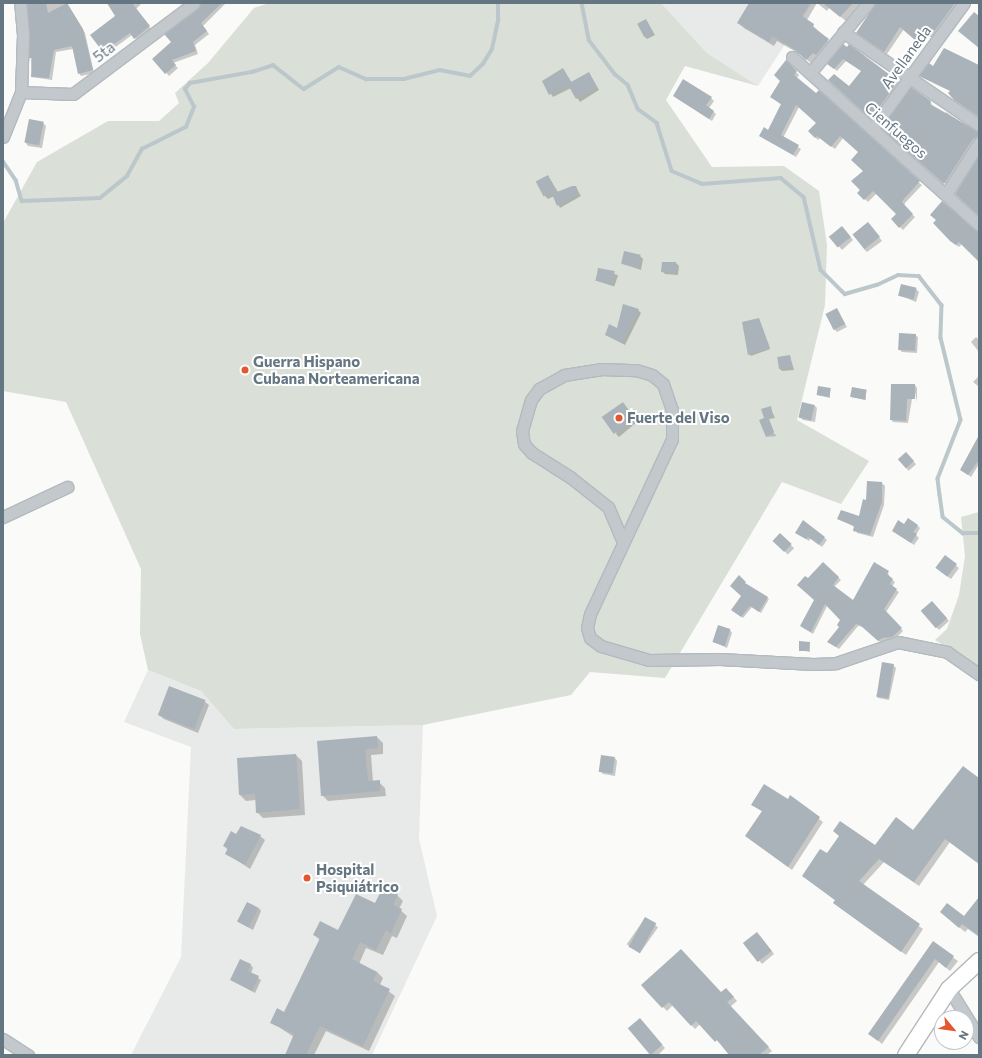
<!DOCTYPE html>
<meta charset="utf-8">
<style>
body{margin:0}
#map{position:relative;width:982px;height:1058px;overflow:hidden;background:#fafaf8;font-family:Commissioner,sans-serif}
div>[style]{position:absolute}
.built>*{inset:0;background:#e8e9e9}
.green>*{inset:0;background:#dadfd7}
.shadow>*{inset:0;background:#0003;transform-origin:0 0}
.stream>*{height:3.5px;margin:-1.75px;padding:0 1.75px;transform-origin:1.75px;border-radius:1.75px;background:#bbc7cb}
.building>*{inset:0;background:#aab3b9;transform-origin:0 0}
.roads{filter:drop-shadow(1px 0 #b3babf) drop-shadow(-1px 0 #b3babf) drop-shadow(0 1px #b3babf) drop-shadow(0 -1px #b3babf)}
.street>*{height:11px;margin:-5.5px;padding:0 5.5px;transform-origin:5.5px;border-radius:5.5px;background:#c3c8cc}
.secondary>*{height:16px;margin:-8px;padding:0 8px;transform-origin:8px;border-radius:8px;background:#fff}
.dots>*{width:11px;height:11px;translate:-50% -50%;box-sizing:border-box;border:2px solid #fff;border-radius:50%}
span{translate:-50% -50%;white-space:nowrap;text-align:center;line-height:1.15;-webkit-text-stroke:4px #fff;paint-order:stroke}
.street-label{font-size:15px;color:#657683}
.poi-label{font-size:15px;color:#657683;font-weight:700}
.left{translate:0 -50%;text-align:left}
.frame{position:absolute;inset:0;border:4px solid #657683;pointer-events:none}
.north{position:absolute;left:934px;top:1010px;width:40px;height:40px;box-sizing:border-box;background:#fff;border:1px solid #c1c8cd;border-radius:50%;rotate:119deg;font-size:11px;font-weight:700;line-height:16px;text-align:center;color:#657683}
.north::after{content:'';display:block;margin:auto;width:14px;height:18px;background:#e4572e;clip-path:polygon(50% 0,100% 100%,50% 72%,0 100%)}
</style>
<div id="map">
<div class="built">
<i style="clip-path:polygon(661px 3px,812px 3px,758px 86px,707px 53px)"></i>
<i style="clip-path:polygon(148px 670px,201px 691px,234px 729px,423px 725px,419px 839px,437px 916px,372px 1055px,131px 1055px,181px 957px,191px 747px,124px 722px)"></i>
</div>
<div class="green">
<i style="clip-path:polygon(269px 3px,661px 3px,707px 53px,758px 86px,685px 66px,666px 100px,712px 167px,784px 166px,819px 191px,827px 245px,825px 305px,797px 420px,869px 461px,841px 504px,782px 482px,665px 678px,590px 672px,571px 695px,423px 725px,234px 729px,201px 691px,148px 670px,140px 634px,141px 569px,66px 402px,3px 391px,3px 223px,37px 162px,108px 121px,159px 121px,179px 103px,175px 93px,208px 63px,254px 8px)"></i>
<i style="clip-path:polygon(979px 512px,979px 668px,935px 640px,947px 629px,959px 595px,965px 556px,961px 517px)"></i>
</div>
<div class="shadow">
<i style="clip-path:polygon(27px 3px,67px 3px,85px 33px,94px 73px,81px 76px,79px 73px,73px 49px,56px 52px,52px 80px,32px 77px)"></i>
<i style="clip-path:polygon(108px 3px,142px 3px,136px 9px,151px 29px,137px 40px,132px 35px,106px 54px,91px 35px,117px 16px)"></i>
<i style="clip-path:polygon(204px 3px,226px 3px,203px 26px,209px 34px,195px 45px,198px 54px,173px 63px,178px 68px,169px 76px,154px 59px,173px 42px,166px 34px)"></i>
<i style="clip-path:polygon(750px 3px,860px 3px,846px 21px,829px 8px,827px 11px,817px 3px,807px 20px,833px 45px,812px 64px,801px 55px,777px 41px,774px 46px,744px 28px,739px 23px)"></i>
<i style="clip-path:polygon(879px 3px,961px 3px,940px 27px,941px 29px,933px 39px,927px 34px,920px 43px,904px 29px,887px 54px,860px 35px)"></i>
<i style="clip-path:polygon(646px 20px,655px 35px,647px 39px,644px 36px)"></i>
<i style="clip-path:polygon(849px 46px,901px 84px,874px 120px,829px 80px,849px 87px,862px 71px,846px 61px,837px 71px,831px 66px)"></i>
<i style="clip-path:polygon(786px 62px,799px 75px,796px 79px,922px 185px,905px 203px,904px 206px,915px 217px,903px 230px,892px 219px,897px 214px,877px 193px,868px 202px,859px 193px,864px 171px,859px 152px,843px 138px,835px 149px,820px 138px,818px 140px,809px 131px,817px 123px,799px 107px,783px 138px,801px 149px,796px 157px,760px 135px,769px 131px,782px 105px,771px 97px,781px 81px)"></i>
<i style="clip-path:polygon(563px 69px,572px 83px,589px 73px,599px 90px,580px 102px,571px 88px,553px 97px,543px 81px)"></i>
<i style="clip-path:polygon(677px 98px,711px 98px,714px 101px,709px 108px,716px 114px,712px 121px)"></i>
<i style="clip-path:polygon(931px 102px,932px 106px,945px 114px,946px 112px,975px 132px,979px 131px,979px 138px,947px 185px,883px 128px)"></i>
<i style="clip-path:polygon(43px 123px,46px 126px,42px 148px,28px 146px,26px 143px)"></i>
<i style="clip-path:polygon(548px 176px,558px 192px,575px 187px,581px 196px,560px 208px,554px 196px,548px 199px,545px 196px)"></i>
<i style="clip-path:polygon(871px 226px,882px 241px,867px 252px,864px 249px)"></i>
<i style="clip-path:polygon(845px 230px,853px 240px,842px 250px,831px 237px)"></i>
<i style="clip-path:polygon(974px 231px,979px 231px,979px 261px,962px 244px,959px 247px,953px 243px)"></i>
<i style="clip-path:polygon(640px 256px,643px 259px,641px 270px,623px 264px)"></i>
<i style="clip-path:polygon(676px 263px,679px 266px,678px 275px,665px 274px,662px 271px)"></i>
<i style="left:599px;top:269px;width:20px;height:12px;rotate:18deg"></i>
<i style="clip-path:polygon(916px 289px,919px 292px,916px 302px,899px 295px)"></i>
<i style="clip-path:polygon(638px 310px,641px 313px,625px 345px,606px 335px,617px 329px)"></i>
<i style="clip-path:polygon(837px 310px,847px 327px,837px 332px,834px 329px)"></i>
<i style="clip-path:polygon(759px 319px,770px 349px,751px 356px,749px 354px)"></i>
<i style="clip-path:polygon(915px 335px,918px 337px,917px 353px,902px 352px,899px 349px)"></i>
<i style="clip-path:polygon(976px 337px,979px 340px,979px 352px,971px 342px)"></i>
<i style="clip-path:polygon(790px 356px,794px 370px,782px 371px,779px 368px)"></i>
<i style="clip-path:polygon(979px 376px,979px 387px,973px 382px)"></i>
<i style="clip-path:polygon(915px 385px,917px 388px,917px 402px,914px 387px,908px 423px,893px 422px,891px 419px)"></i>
<i style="clip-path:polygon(830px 389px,830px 398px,817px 395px)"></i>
<i style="clip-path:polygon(866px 391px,866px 400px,851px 397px)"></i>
<i style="clip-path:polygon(814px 405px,817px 408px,815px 422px,803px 420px,800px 417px)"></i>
<i style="clip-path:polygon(625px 406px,637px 422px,619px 437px,616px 434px)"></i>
<i style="clip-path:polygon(770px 407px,775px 418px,769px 419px,774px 432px,766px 436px,765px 419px)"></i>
<i style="clip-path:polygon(775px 434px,776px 436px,767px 437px)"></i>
<i style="clip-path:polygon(979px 438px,979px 464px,971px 477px,964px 472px)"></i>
<i style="left:906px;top:453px;width:15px;height:10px;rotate:48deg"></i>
<i style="clip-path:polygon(882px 483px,885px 486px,884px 505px,873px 537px,857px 533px,855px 527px,838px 519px,859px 517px,867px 501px)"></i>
<i style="clip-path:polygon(803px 521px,827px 540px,822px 547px,811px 538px,809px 541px,796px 533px)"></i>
<i style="clip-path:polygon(917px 525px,920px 528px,916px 535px,919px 538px,914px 545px,893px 531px,905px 526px)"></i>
<i style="left:780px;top:534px;width:20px;height:9px;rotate:45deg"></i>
<i style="clip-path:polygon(945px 557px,959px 568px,951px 579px,940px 571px)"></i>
<i style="clip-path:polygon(823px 563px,841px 580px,834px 587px,853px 601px,888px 572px,889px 577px,895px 582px,892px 587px,899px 592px,886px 612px,903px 631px,895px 639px,881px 643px,864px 627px,858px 626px,839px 649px,828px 642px,840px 628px,841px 620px,827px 606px,813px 634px,803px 628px,801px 626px,816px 600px,808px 580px)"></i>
<i style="clip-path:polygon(739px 577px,746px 585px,769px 599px,761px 613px,752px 607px,743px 618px,734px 611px,743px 596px)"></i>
<i style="clip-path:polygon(935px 605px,949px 621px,939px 630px,922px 611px)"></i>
<i style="clip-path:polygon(730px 630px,732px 633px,727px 648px,714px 642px)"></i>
<i style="clip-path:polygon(810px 643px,810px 652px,800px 650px)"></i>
<i style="clip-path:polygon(893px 665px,896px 668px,889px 700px,878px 698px,876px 696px)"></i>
<i style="clip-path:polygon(204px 701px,209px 705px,198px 733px,164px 719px,159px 715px)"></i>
<i style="clip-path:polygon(377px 737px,383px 743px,383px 754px,371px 755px,373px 782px,379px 782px,385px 788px,386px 796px,328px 801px,322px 795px,318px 742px)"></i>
<i style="clip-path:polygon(296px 755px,302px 761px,305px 815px,263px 818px,257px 812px,256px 800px,246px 801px,240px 795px)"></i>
<i style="clip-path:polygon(615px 758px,617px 761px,615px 776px,603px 774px,600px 771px)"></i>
<i style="clip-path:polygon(979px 781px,979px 864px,950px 842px,919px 886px,884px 862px,863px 885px,923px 929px,906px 955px,839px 907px,836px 901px,803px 876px,827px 855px,875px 847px,913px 831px)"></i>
<i style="clip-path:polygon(790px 797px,823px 822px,792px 870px,746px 836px,763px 812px,753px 805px,788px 800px)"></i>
<i style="clip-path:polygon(237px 836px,260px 836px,265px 840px,250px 869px,226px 853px,228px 850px,224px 846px)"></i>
<i style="clip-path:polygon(397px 895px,403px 901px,399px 909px,407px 916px,397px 938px,392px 936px,383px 955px,366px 948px,359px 964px,377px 972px,383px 978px,380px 985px,395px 996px,369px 1051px,326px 1031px,314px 1055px,286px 1055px,294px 1037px,271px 1022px,285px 1013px,320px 940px,314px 935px,339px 931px,376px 905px)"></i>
<i style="clip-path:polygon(979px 898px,979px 937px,968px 929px,965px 932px,941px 912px,964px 918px)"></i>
<i style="clip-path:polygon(259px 908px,261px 911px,253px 930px,239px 922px)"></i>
<i style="left:645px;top:918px;width:16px;height:32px;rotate:35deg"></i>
<i style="clip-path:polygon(760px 936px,774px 954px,762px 964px,745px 944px)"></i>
<i style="clip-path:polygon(933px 943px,958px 961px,950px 971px,939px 962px,882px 1044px,870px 1034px)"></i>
<i style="clip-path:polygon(251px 965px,253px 968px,251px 973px,261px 980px,255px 993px,231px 980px)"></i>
<i style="clip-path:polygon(642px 985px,730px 993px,737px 1001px,730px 1007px,772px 1051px,767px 1055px,732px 1055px,700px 1024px,695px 1029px,673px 1005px,667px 1011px)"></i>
<i style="clip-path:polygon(640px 1020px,665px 1048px,658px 1055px,653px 1055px,629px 1029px)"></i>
</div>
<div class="stream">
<i style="left:582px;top:3px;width:38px;rotate:79deg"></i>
<i style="left:589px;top:40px;width:43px;rotate:52.6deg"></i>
<i style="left:615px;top:74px;width:17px;rotate:40deg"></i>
<i style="left:628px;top:85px;width:26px;rotate:67deg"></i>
<i style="left:638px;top:109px;width:24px;rotate:36deg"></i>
<i style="left:657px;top:123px;width:50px;rotate:72.6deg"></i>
<i style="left:672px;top:171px;width:33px;rotate:23deg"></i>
<i style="left:702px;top:184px;width:79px;rotate:-4.3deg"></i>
<i style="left:781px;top:178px;width:30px;rotate:40deg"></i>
<i style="left:804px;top:197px;width:75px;rotate:76.9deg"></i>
<i style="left:821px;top:270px;width:34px;rotate:45deg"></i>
<i style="left:845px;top:294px;width:33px;rotate:-16deg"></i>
<i style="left:877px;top:285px;width:23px;rotate:-25deg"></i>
<i style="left:898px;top:275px;width:21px;rotate:3deg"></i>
<i style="left:919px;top:276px;width:37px;rotate:52deg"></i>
<i style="left:942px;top:305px;width:33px;rotate:92deg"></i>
<i style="left:941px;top:338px;width:84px;rotate:76.3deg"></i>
<i style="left:961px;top:420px;width:63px;rotate:111.3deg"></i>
<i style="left:938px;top:479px;width:16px;rotate:83deg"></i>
<i style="left:940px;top:495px;width:22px;rotate:82deg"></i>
<i style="left:943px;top:517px;width:26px;rotate:39deg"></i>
<i style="left:963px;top:533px;width:16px"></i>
<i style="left:3px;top:161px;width:23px;rotate:56deg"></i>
<i style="left:16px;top:180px;width:22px;rotate:74deg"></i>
<i style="left:22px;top:201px;width:78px;rotate:-2.2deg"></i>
<i style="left:100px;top:198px;width:35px;rotate:-39deg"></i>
<i style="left:127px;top:176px;width:31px;rotate:-61deg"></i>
<i style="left:142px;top:149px;width:49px;rotate:-26.6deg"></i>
<i style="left:186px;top:127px;width:22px;rotate:-68deg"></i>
<i style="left:194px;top:107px;width:20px;rotate:-117deg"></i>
<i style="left:185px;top:89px;width:8px;rotate:-50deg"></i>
<i style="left:190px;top:83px;width:63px;rotate:-10.1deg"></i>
<i style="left:252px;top:72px;width:22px;rotate:-18deg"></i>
<i style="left:273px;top:65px;width:39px;rotate:38deg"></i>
<i style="left:304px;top:89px;width:41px;rotate:-32.2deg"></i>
<i style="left:339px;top:67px;width:30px;rotate:24deg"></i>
<i style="left:366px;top:79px;width:38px"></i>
<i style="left:404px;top:79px;width:37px;rotate:-14deg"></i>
<i style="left:440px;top:70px;width:31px;rotate:11deg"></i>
<i style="left:470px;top:76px;width:18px;rotate:-43deg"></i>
<i style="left:483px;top:64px;width:17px;rotate:-59deg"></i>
<i style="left:492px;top:49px;width:30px;rotate:-78deg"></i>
<i style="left:498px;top:20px;width:17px;rotate:-90deg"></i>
</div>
<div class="building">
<i style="clip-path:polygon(27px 3px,46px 3px,48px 13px,67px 3px,83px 29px,93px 70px,78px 74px,72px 46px,54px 50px,49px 78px,31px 77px,32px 58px,29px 58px)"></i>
<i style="clip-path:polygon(107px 3px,132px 3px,150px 26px,134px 39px,130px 33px,103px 52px,90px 35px,115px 16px)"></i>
<i style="clip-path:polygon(201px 3px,222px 3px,201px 23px,207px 31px,193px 42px,196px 51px,172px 60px,176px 65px,165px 74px,152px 59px,171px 42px,164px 34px,198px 9px)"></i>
<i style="clip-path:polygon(749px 3px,810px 3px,802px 16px,814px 24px,813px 27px,829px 39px,816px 55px,813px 53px,806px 60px,795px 50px,772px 36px,769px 42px,737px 23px)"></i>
<i style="clip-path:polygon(823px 3px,853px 3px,840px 17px)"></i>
<i style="clip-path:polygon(876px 3px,955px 3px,930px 37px,924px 32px,916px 41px,900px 27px,884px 52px,856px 33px)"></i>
<i style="clip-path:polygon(974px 12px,979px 16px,979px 48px,958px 31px)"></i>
<i style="left:646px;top:19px;width:15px;height:10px;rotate:62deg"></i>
<i style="clip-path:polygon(843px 44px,847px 47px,849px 44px,898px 81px,871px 119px,828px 80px,834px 74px,849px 86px,861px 71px,843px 59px,834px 69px,827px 64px)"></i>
<i style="clip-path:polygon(944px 48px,979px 65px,979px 117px,954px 100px,948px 93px,950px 91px,919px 76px,929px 63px,933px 66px)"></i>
<i style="clip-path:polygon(786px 60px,797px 71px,794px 75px,816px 93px,819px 90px,920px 181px,903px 200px,902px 202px,913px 214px,899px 228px,891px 219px,896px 214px,873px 191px,864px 200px,857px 193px,860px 190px,851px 181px,863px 171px,851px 160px,858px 152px,840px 136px,831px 147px,817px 136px,815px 138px,808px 131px,816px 123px,796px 105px,781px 135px,799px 145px,793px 155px,759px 136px,764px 127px,768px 130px,781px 104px,770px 97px,780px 81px,774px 75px)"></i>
<i style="clip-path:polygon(563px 68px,571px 82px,589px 72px,597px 87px,576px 99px,568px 85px,549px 95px,542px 81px)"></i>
<i style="clip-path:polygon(683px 79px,712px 97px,706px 105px,714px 111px,709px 119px,673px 96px)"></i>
<i style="clip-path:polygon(911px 87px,931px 101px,930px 104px,979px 132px,979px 136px,973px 139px,944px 184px,881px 128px)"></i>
<i style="left:29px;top:119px;width:15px;height:24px;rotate:11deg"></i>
<i style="clip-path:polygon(979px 156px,979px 216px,955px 194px)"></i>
<i style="left:548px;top:175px;width:17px;height:14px;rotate:62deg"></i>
<i style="clip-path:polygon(572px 186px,576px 186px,579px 193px,557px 206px,552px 194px)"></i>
<i style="clip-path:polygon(942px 201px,979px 232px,979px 262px,959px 242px,956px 245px,950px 241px,933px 223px,936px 220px,930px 215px)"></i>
<i style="left:868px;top:222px;width:19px;height:20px;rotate:51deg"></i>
<i style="left:842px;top:226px;width:14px;height:17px;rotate:51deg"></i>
<i style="left:624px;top:251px;width:17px;height:13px;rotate:13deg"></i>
<i style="clip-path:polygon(662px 262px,676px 262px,676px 273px,661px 272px)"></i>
<i style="left:598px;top:268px;width:17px;height:13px;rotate:10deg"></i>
<i style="left:901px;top:284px;width:16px;height:12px;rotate:14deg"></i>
<i style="clip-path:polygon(623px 304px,639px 309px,622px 343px,605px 335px,609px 324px,617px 328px)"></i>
<i style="left:837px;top:308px;width:18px;height:13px;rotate:63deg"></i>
<i style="clip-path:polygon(759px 318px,770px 348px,748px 355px,742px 322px)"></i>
<i style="left:899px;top:333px;width:17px;height:17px;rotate:3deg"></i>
<i style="left:790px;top:355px;width:12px;height:13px;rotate:81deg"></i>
<i style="clip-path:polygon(891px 384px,915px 384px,915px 399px,907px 399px,906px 421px,890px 420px)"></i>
<i style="left:818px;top:386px;width:13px;height:9px;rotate:9deg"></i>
<i style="left:852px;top:387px;width:15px;height:10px;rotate:11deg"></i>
<i style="left:623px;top:402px;width:21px;height:26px;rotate:55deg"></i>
<i style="left:802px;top:402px;width:13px;height:16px;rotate:13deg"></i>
<i style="clip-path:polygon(771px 406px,773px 416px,768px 417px,774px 434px,766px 437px,759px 420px,764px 418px,761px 409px)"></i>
<i style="clip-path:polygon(979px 435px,979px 460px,968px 475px,960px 470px)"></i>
<i style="left:906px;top:452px;width:12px;height:11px;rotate:48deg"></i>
<i style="clip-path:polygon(867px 481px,882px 482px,882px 502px,870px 535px,853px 531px,854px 526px,837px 519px,841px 510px,859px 516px,863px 499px,866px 500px)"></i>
<i style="clip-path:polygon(908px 518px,918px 525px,913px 532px,917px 534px,911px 543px,892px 531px,898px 520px,904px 524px)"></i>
<i style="clip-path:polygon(803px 520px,825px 537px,819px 545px,808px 537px,806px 539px,795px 533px)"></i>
<i style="left:780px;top:533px;width:16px;height:11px;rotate:43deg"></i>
<i style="left:945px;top:555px;width:15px;height:16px;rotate:37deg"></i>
<i style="clip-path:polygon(823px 562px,839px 577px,833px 585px,853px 600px,874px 562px,889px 571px,887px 574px,893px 579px,890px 584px,897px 589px,884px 609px,902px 628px,892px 637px,882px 638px,878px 641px,860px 625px,856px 624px,836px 647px,827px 642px,839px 627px,837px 625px,840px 620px,825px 604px,811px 632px,800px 626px,814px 600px,797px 585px,805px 576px,808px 578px)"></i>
<i style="clip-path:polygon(739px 575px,746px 582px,745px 583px,768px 597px,759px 612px,750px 606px,741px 617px,731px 610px,741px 596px,730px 586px)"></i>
<i style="left:932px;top:601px;width:23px;height:15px;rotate:49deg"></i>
<i style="left:718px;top:625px;width:13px;height:18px;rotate:18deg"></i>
<i style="clip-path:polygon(799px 641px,810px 642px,809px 651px,799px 651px)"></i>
<i style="left:882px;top:662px;width:12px;height:35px;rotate:9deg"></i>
<i style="left:169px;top:686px;width:39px;height:31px;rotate:21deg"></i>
<i style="clip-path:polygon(377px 736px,378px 748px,365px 749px,368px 781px,380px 780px,380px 791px,321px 796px,317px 741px)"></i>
<i style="clip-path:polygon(296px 754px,300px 809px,256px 813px,255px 794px,239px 795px,237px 758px)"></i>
<i style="left:601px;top:755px;width:14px;height:17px;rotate:8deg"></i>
<i style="clip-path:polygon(963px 766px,979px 778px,979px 864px,945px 839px,914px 882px,879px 859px,859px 881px,920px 924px,901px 952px,833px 903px,835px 900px,802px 876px,820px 849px,827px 853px,839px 836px,833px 831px,840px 821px,875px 845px,896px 817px,913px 830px)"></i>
<i style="clip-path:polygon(764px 784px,788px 799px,790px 795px,820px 817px,788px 867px,745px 836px,762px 811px,751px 805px)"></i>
<i style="clip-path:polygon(241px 826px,261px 835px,245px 865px,225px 854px,228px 848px,223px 846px,231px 831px,236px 834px)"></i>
<i style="clip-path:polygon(383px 887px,398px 894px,393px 905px,402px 909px,391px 933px,386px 930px,376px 950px,360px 942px,352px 959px,377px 972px,373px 981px,390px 989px,363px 1046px,320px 1026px,306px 1055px,285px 1055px,294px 1034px,270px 1023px,277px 1008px,284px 1012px,320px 938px,313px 935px,320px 921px,338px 930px,356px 894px,375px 903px)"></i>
<i style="clip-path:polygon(979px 897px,979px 936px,962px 924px,959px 928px,940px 912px,947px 903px,964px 916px)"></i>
<i style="left:247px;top:902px;width:13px;height:22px;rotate:27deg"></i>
<i style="left:645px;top:917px;width:13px;height:34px;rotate:29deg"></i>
<i style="left:757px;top:932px;width:24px;height:18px;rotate:52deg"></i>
<i style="clip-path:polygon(933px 941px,954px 956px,946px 968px,935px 959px,878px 1041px,868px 1034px)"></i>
<i style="clip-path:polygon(681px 949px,721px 992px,726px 988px,734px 997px,727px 1002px,769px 1047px,759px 1055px,729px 1055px,717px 1040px,715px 1042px,696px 1021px,691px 1026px,669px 1002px,662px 1008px,648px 993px,641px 985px)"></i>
<i style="clip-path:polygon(240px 959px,251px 964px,248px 971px,259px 976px,252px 991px,230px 980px)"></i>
<i style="left:640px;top:1018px;width:35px;height:16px;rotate:50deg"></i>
</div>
<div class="roads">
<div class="street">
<i style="left:843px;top:32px;width:165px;rotate:34.4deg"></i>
<i style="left:792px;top:57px;width:251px;rotate:41.9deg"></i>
<i style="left:810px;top:73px;width:91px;rotate:-50.4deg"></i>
<i style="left:21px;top:92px;width:52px;rotate:2.2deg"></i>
<i style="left:73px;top:94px;width:151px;rotate:-36.9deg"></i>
<i style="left:872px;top:129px;width:156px;rotate:-53.9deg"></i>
<i style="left:3px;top:137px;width:48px;rotate:-68.2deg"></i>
<i style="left:21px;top:92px;width:57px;rotate:-88deg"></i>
<i style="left:23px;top:35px;width:32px;rotate:-95deg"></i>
<i style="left:946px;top:194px;width:61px;rotate:-57.1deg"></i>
<i style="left:3px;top:517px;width:71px;rotate:-25.1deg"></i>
<i style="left:623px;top:542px;width:38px;rotate:-113deg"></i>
<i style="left:608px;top:507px;width:48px;rotate:-141.7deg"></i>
<i style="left:570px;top:477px;width:45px;rotate:-147.7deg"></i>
<i style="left:532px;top:453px;width:12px;rotate:-132deg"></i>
<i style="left:524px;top:444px;width:13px;rotate:-99deg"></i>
<i style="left:522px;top:431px;width:32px;rotate:-74deg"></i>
<i style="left:531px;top:400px;width:14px;rotate:-54deg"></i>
<i style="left:539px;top:389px;width:29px;rotate:-29deg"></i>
<i style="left:564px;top:375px;width:37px;rotate:-9deg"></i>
<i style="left:601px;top:369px;width:35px;rotate:2deg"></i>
<i style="left:636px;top:370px;width:17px;rotate:17deg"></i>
<i style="left:652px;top:375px;width:14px;rotate:39deg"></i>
<i style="left:663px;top:384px;width:28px;rotate:71deg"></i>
<i style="left:672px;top:410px;width:29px;rotate:90deg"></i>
<i style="left:672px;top:439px;width:193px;rotate:115.1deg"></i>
<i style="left:590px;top:614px;width:14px;rotate:102deg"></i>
<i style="left:587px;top:628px;width:10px;rotate:73deg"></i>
<i style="left:590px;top:638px;width:14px;rotate:36deg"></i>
<i style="left:601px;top:646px;width:50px;rotate:16.3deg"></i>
<i style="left:649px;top:660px;width:71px;rotate:-0.8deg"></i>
<i style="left:720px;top:659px;width:93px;rotate:3.1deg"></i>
<i style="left:813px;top:664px;width:23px;rotate:-2deg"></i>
<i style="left:836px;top:663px;width:65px;rotate:-18.7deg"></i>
<i style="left:898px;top:642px;width:50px;rotate:11.5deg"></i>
<i style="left:947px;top:652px;width:39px;rotate:35deg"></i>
<i style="left:949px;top:989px;width:57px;rotate:58deg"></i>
<i style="left:3px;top:1039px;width:30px;rotate:33deg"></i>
</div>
<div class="secondary">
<i style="left:906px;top:1055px;width:79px;rotate:-56.9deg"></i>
<i style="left:949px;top:989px;width:41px;rotate:-43deg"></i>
</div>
</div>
<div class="dots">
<i style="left:245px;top:370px;background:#e4572e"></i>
<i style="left:619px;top:418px;background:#e4572e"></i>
<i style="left:307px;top:878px;background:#e4572e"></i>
</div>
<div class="street-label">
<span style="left:104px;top:52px;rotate:-37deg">5ta</span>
<span style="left:906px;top:57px;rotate:-54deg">Avellaneda</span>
<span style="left:896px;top:130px;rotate:41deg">Cienfuegos</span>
</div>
<div class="poi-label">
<span class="left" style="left:253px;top:370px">Guerra Hispano<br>Cubana Norteamericana</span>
<span class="left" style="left:627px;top:418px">Fuerte del Viso</span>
<span class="left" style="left:316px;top:878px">Hospital<br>Psiquiátrico</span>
</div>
<div class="frame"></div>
<div class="north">N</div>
</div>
